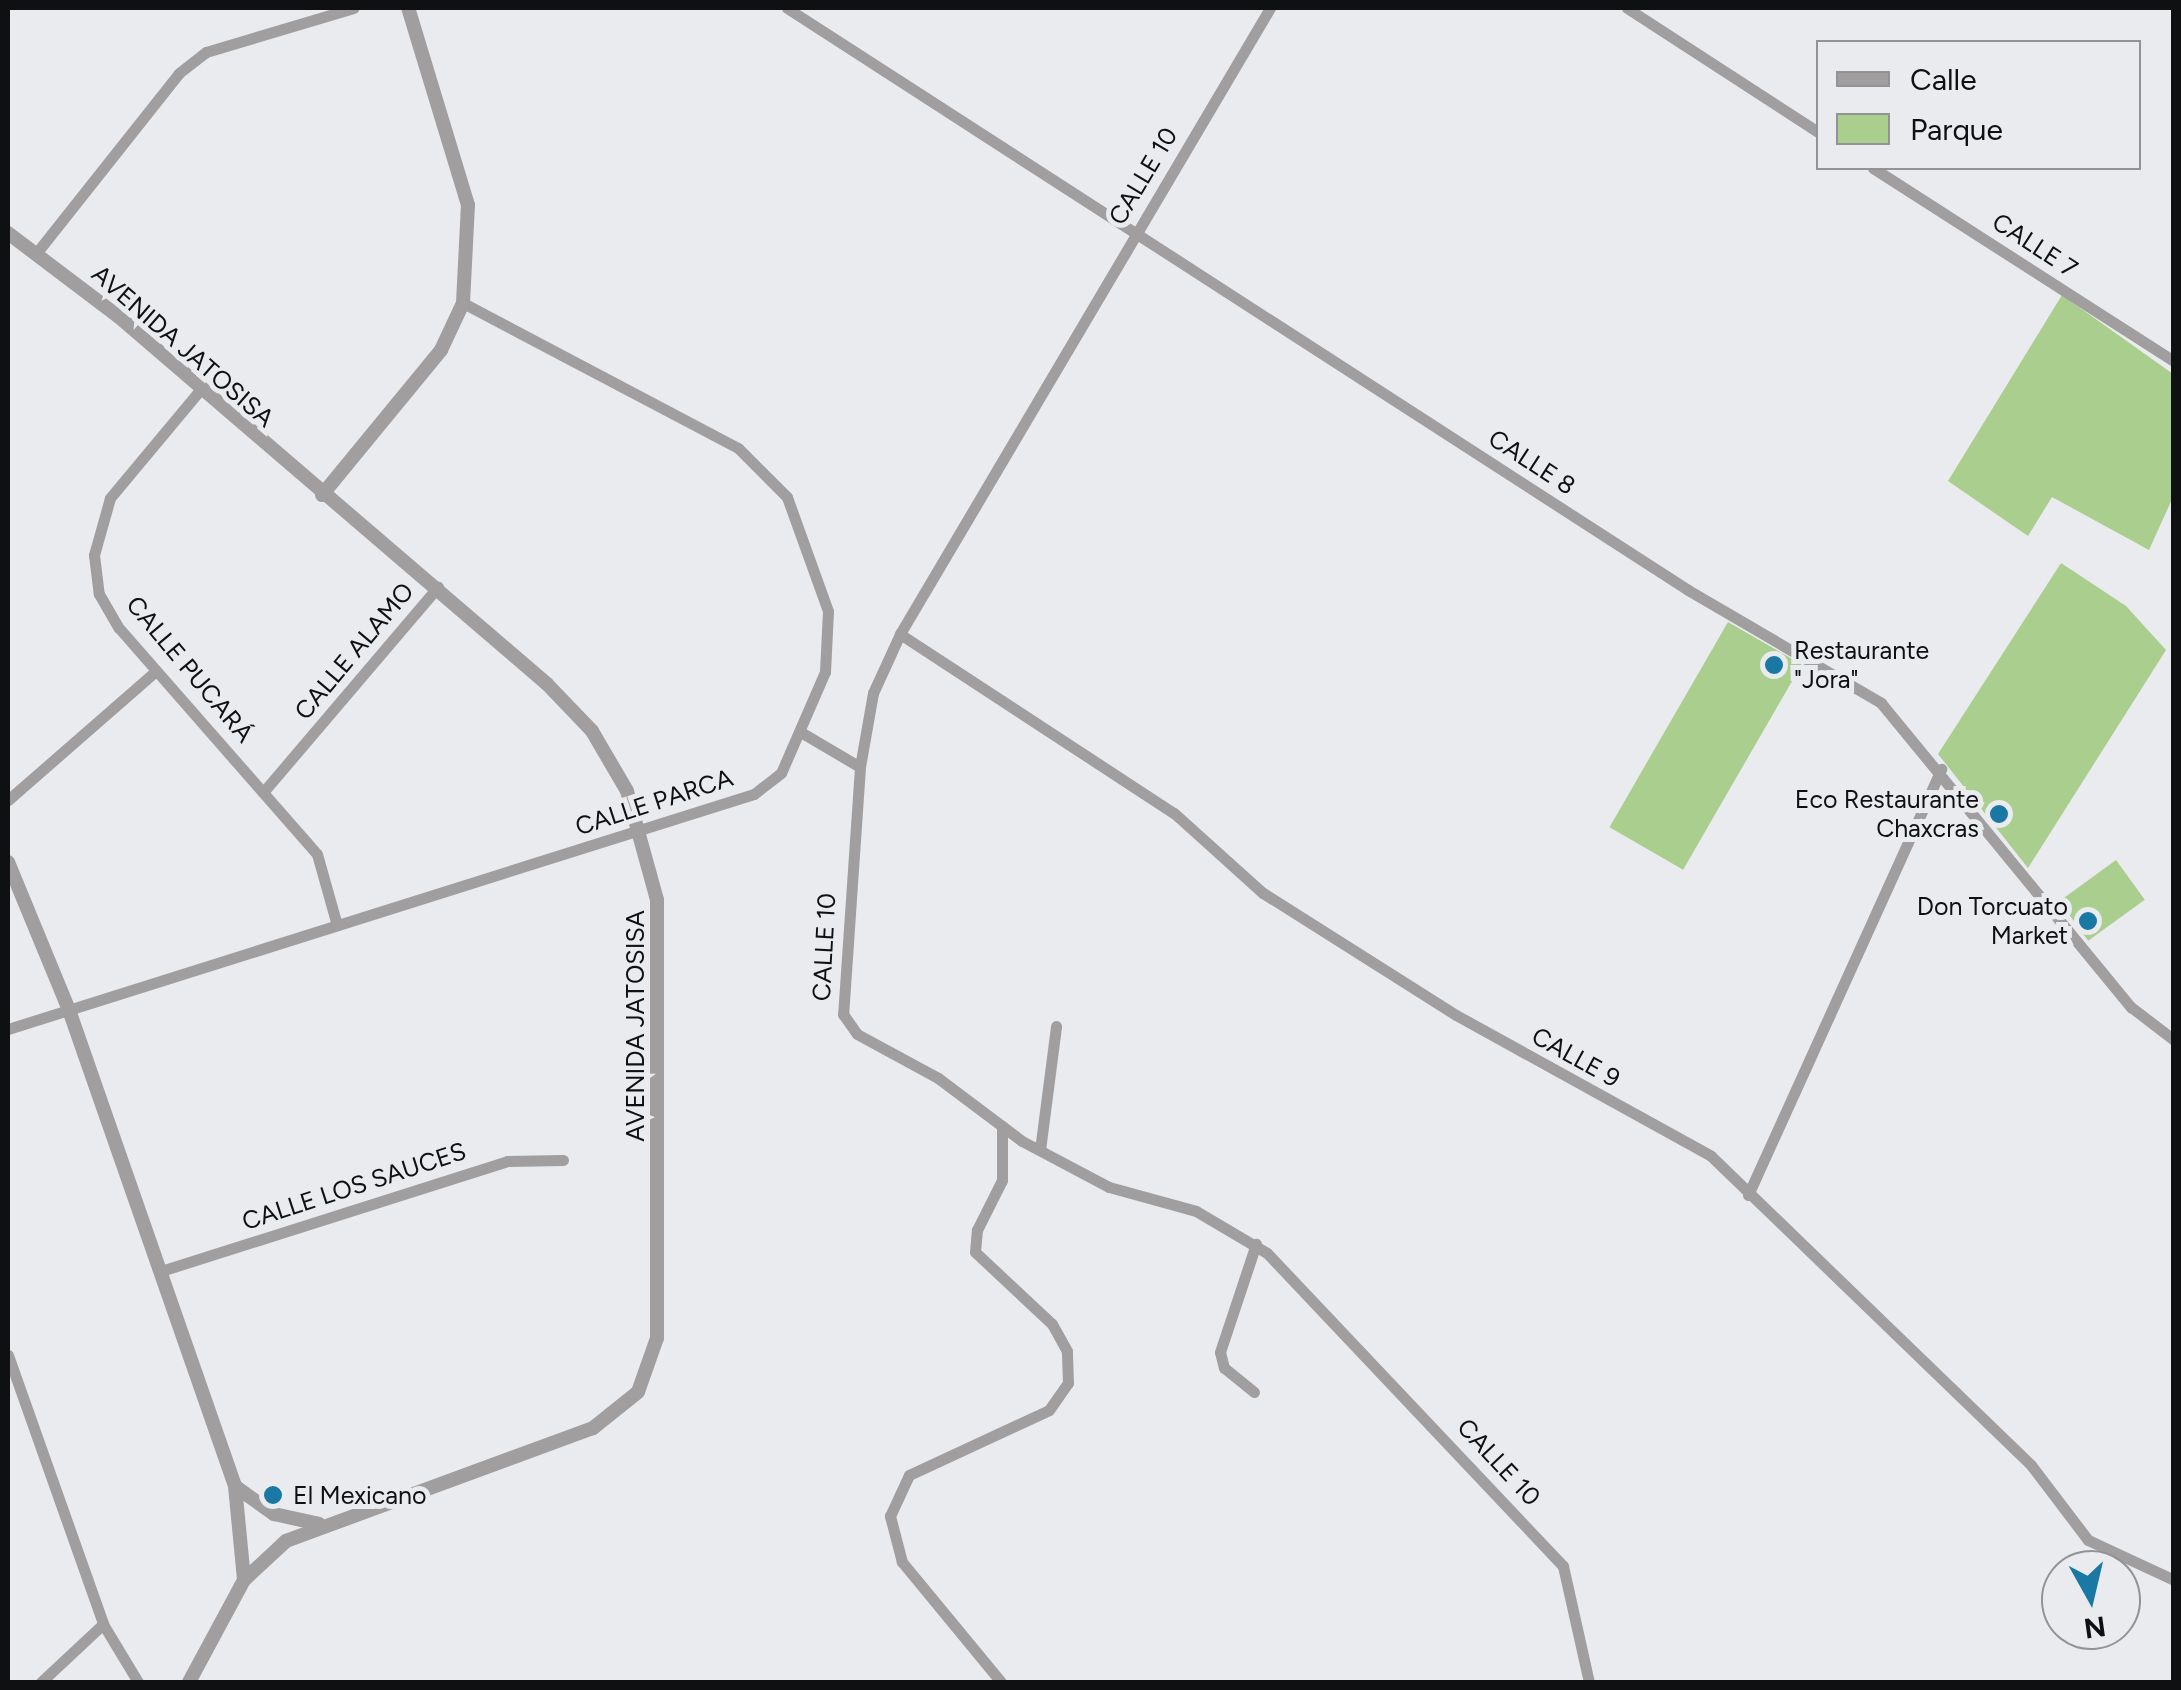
<!DOCTYPE html>
<meta charset="utf-8">
<style>
body{margin:0}
#map{position:relative;width:2181px;height:1690px;overflow:hidden;background:#e9ebee;font-family:Figtree,sans-serif}
div>[style]{position:absolute}
.green>*{inset:0;background:#a9ce8e;transform-origin:0 0}
.minor>*{height:11px;margin:-5.5px;padding:0 5.5px;transform-origin:5.5px;border-radius:5.5px;background:#a09e9e}
.tertiary>*{height:14px;margin:-7px;padding:0 7px;transform-origin:7px;border-radius:7px;background:#a09e9e}
.dots>*{width:28px;height:28px;translate:-50% -50%;box-sizing:border-box;border:5px solid #e9ebee;border-radius:50%}
span{translate:-50% -50%;white-space:nowrap;text-align:center;line-height:1.15;-webkit-text-stroke:10px #e9ebee;paint-order:stroke}
.street-label{font-size:25px;color:#0f1011}
.poi-label{font-size:25px;color:#0f1011}
.left{translate:0 -50%;text-align:left}
.right{translate:-100% -50%;text-align:right}
.frame{position:absolute;inset:0;border:10px solid #0f1011;pointer-events:none}
.legend{position:absolute;left:1816px;top:40px;width:325px;height:130px;box-sizing:border-box;background:#e9ebee;border:2px solid #929396;margin:0;padding:12px 18px;list-style:none;font-size:30px;color:#0f1011}
.legend li{display:flex;align-items:center;gap:20px;height:50px}
.legend b{width:50px;border:2px solid #929396}
.north{position:absolute;left:2041px;top:1550px;width:100px;height:100px;box-sizing:border-box;background:#e9ebee;border:2px solid #929396;border-radius:50%;rotate:172deg;font-size:28px;font-weight:700;line-height:40px;text-align:center;color:#0f1011}
.north::after{content:'';display:block;margin:auto;width:35px;height:45px;background:#1a78a5;clip-path:polygon(50% 0,100% 100%,50% 72%,0 100%)}
</style>
<div id="map">
<div class="green">
<i style="clip-path:polygon(2062px 295px,2173px 374px,2173px 497px,2149px 550px,2052px 497px,2028px 536px,1948px 481px)"></i>
<i style="clip-path:polygon(2061px 563px,2126px 606px,2166px 650px,2028px 868px,1938px 754px)"></i>
<i style="left:1728px;top:622px;width:85px;height:237px;rotate:30deg"></i>
<i style="left:2116px;top:860px;width:49px;height:70px;rotate:54deg"></i>
</div>
<div class="minor">
<i style="left:787px;top:8px;width:1073px;rotate:32.86deg"></i>
<i style="left:1688px;top:590px;width:224px;rotate:30.3deg"></i>
<i style="left:1881px;top:703px;width:394px;rotate:50.6deg"></i>
<i style="left:2131px;top:1007px;width:54px;rotate:37.5deg"></i>
<i style="left:1270px;top:8px;width:727px;rotate:120.59deg"></i>
<i style="left:900px;top:634px;width:65px;rotate:114.6deg"></i>
<i style="left:873px;top:693px;width:75px;rotate:100deg"></i>
<i style="left:860px;top:767px;width:248px;rotate:93.9deg"></i>
<i style="left:843px;top:1014px;width:24px;rotate:55deg"></i>
<i style="left:857px;top:1034px;width:92px;rotate:28.5deg"></i>
<i style="left:938px;top:1078px;width:105px;rotate:36.9deg"></i>
<i style="left:1022px;top:1141px;width:98px;rotate:27.9deg"></i>
<i style="left:1109px;top:1187px;width:90px;rotate:15.4deg"></i>
<i style="left:1196px;top:1211px;width:82px;rotate:30.6deg"></i>
<i style="left:1267px;top:1253px;width:431px;rotate:46.6deg"></i>
<i style="left:1563px;top:1566px;width:119px;rotate:77.4deg"></i>
<i style="left:1627px;top:8px;width:228px;rotate:33deg"></i>
<i style="left:1873px;top:168px;width:358px;rotate:32.7deg"></i>
<i style="left:38px;top:251px;width:227px;rotate:-51.6deg"></i>
<i style="left:179px;top:73px;width:34px;rotate:-38deg"></i>
<i style="left:206px;top:52px;width:154px;rotate:-16.6deg"></i>
<i style="left:200px;top:390px;width:141px;rotate:129.8deg"></i>
<i style="left:110px;top:498px;width:59px;rotate:105.7deg"></i>
<i style="left:94px;top:555px;width:39px;rotate:83deg"></i>
<i style="left:99px;top:594px;width:39px;rotate:60deg"></i>
<i style="left:119px;top:628px;width:300px;rotate:48.8deg"></i>
<i style="left:317px;top:854px;width:74px;rotate:74.3deg"></i>
<i style="left:900px;top:634px;width:327px;rotate:33.2deg"></i>
<i style="left:1174px;top:813px;width:120px;rotate:42deg"></i>
<i style="left:1263px;top:893px;width:228px;rotate:32.3deg"></i>
<i style="left:1456px;top:1015px;width:291px;rotate:28.9deg"></i>
<i style="left:1711px;top:1156px;width:445px;rotate:44deg"></i>
<i style="left:2031px;top:1465px;width:94px;rotate:52.8deg"></i>
<i style="left:2088px;top:1540px;width:95px;rotate:24.9deg"></i>
<i style="left:804px;top:734px;width:65px;rotate:30.5deg"></i>
<i style="left:265px;top:790px;width:267px;rotate:-49.6deg"></i>
<i style="left:8px;top:800px;width:196px;rotate:-41.1deg"></i>
<i style="left:8px;top:1029px;width:782px;rotate:-17.49deg"></i>
<i style="left:754px;top:794px;width:34px;rotate:-38deg"></i>
<i style="left:781px;top:773px;width:110px;rotate:-66.5deg"></i>
<i style="left:825px;top:672px;width:61px;rotate:-87.2deg"></i>
<i style="left:828px;top:611px;width:121px;rotate:-109.8deg"></i>
<i style="left:787px;top:497px;width:69px;rotate:-135deg"></i>
<i style="left:738px;top:448px;width:311px;rotate:-152.2deg"></i>
<i style="left:1040px;top:1150px;width:125px;rotate:-82.6deg"></i>
<i style="left:1748px;top:1195px;width:468px;rotate:-65.6deg"></i>
<i style="left:161px;top:1271px;width:363px;rotate:-17.6deg"></i>
<i style="left:507px;top:1161px;width:56px;rotate:-1deg"></i>
<i style="left:8px;top:1355px;width:285px;rotate:70.5deg"></i>
<i style="left:103px;top:1624px;width:68px;rotate:58.9deg"></i>
<i style="left:1254px;top:1392px;width:38px;rotate:-141deg"></i>
<i style="left:1224px;top:1368px;width:16px;rotate:-104deg"></i>
<i style="left:1220px;top:1352px;width:114px;rotate:-71.6deg"></i>
<i style="left:41px;top:1682px;width:85px;rotate:-43.1deg"></i>
<i style="left:1001px;top:1682px;width:156px;rotate:-129.5deg"></i>
<i style="left:902px;top:1562px;width:48px;rotate:-104.6deg"></i>
<i style="left:890px;top:1516px;width:45px;rotate:-65.1deg"></i>
<i style="left:909px;top:1475px;width:154px;rotate:-24.9deg"></i>
<i style="left:1049px;top:1410px;width:33px;rotate:-55deg"></i>
<i style="left:1068px;top:1383px;width:32px;rotate:-92deg"></i>
<i style="left:1067px;top:1351px;width:31px;rotate:-119deg"></i>
<i style="left:1052px;top:1324px;width:105px;rotate:-136.9deg"></i>
<i style="left:975px;top:1252px;width:22px;rotate:-85deg"></i>
<i style="left:977px;top:1230px;width:56px;rotate:-63.4deg"></i>
<i style="left:1002px;top:1180px;width:54px;rotate:-90deg"></i>
</div>
<div class="tertiary">
<i style="left:8px;top:233px;width:139px;rotate:37.1deg"></i>
<i style="left:119px;top:317px;width:564px;rotate:40.61deg"></i>
<i style="left:547px;top:684px;width:65px;rotate:46.2deg"></i>
<i style="left:592px;top:731px;width:69px;rotate:59.7deg"></i>
<i style="left:627px;top:791px;width:113px;rotate:74.6deg"></i>
<i style="left:657px;top:900px;width:438px;rotate:90deg"></i>
<i style="left:657px;top:1338px;width:57px;rotate:109.4deg"></i>
<i style="left:638px;top:1392px;width:58px;rotate:141.3deg"></i>
<i style="left:593px;top:1428px;width:327px;rotate:159.8deg"></i>
<i style="left:286px;top:1541px;width:57px;rotate:137.1deg"></i>
<i style="left:244px;top:1580px;width:116px;rotate:118.3deg"></i>
<i style="left:322px;top:495px;width:188px;rotate:-50.6deg"></i>
<i style="left:441px;top:350px;width:52px;rotate:-64.9deg"></i>
<i style="left:463px;top:303px;width:98px;rotate:-87.1deg"></i>
<i style="left:468px;top:205px;width:206px;rotate:-106.9deg"></i>
<i style="left:8px;top:862px;width:160px;rotate:67.6deg"></i>
<i style="left:69px;top:1010px;width:504px;rotate:70.77deg"></i>
<i style="left:235px;top:1486px;width:93px;rotate:84.5deg"></i>
<i style="left:236px;top:1487px;width:47px;rotate:35.4deg"></i>
<i style="left:274px;top:1514px;width:46px;rotate:12.5deg"></i>
</div>
<div class="dots">
<i style="left:1774px;top:665px;background:#1a78a5"></i>
<i style="left:1999px;top:814px;background:#1a78a5"></i>
<i style="left:2088px;top:921px;background:#1a78a5"></i>
<i style="left:273px;top:1495px;background:#1a78a5"></i>
</div>
<div class="street-label">
<span style="left:1143px;top:176px;rotate:-59deg">CALLE 10</span>
<span style="left:2035px;top:245px;rotate:33deg">CALLE 7</span>
<span style="left:183px;top:346px;rotate:41deg">AVENIDA JATOSISA</span>
<span style="left:1532px;top:462px;rotate:33deg">CALLE 8</span>
<span style="left:354px;top:651px;rotate:-50deg">CALLE ALAMO</span>
<span style="left:190px;top:669px;rotate:50deg">CALLE PUCARÁ</span>
<span style="left:654px;top:802px;rotate:-18deg">CALLE PARCA</span>
<span style="left:824px;top:947px;rotate:-87deg">CALLE 10</span>
<span style="left:635px;top:1026px;rotate:-90deg">AVENIDA JATOSISA</span>
<span style="left:1576px;top:1057px;rotate:29deg">CALLE 9</span>
<span style="left:354px;top:1186px;rotate:-18deg">CALLE LOS SAUCES</span>
<span style="left:1499px;top:1462px;rotate:47deg">CALLE 10</span>
</div>
<div class="poi-label">
<span class="left" style="left:1794px;top:665px">Restaurante<br>"Jora"</span>
<span class="right" style="left:1979px;top:814px">Eco Restaurante<br>Chaxcras</span>
<span class="right" style="left:2068px;top:921px">Don Torcuato<br>Market</span>
<span class="left" style="left:293px;top:1495px">El Mexicano</span>
</div>
<div class="frame"></div>
<ul class="legend">
<li><b style="height:12px;background:#a09e9e"></b>Calle</li>
<li><b style="height:28px;background:#a9ce8e"></b>Parque</li>
</ul>
<div class="north">N</div>
</div>
